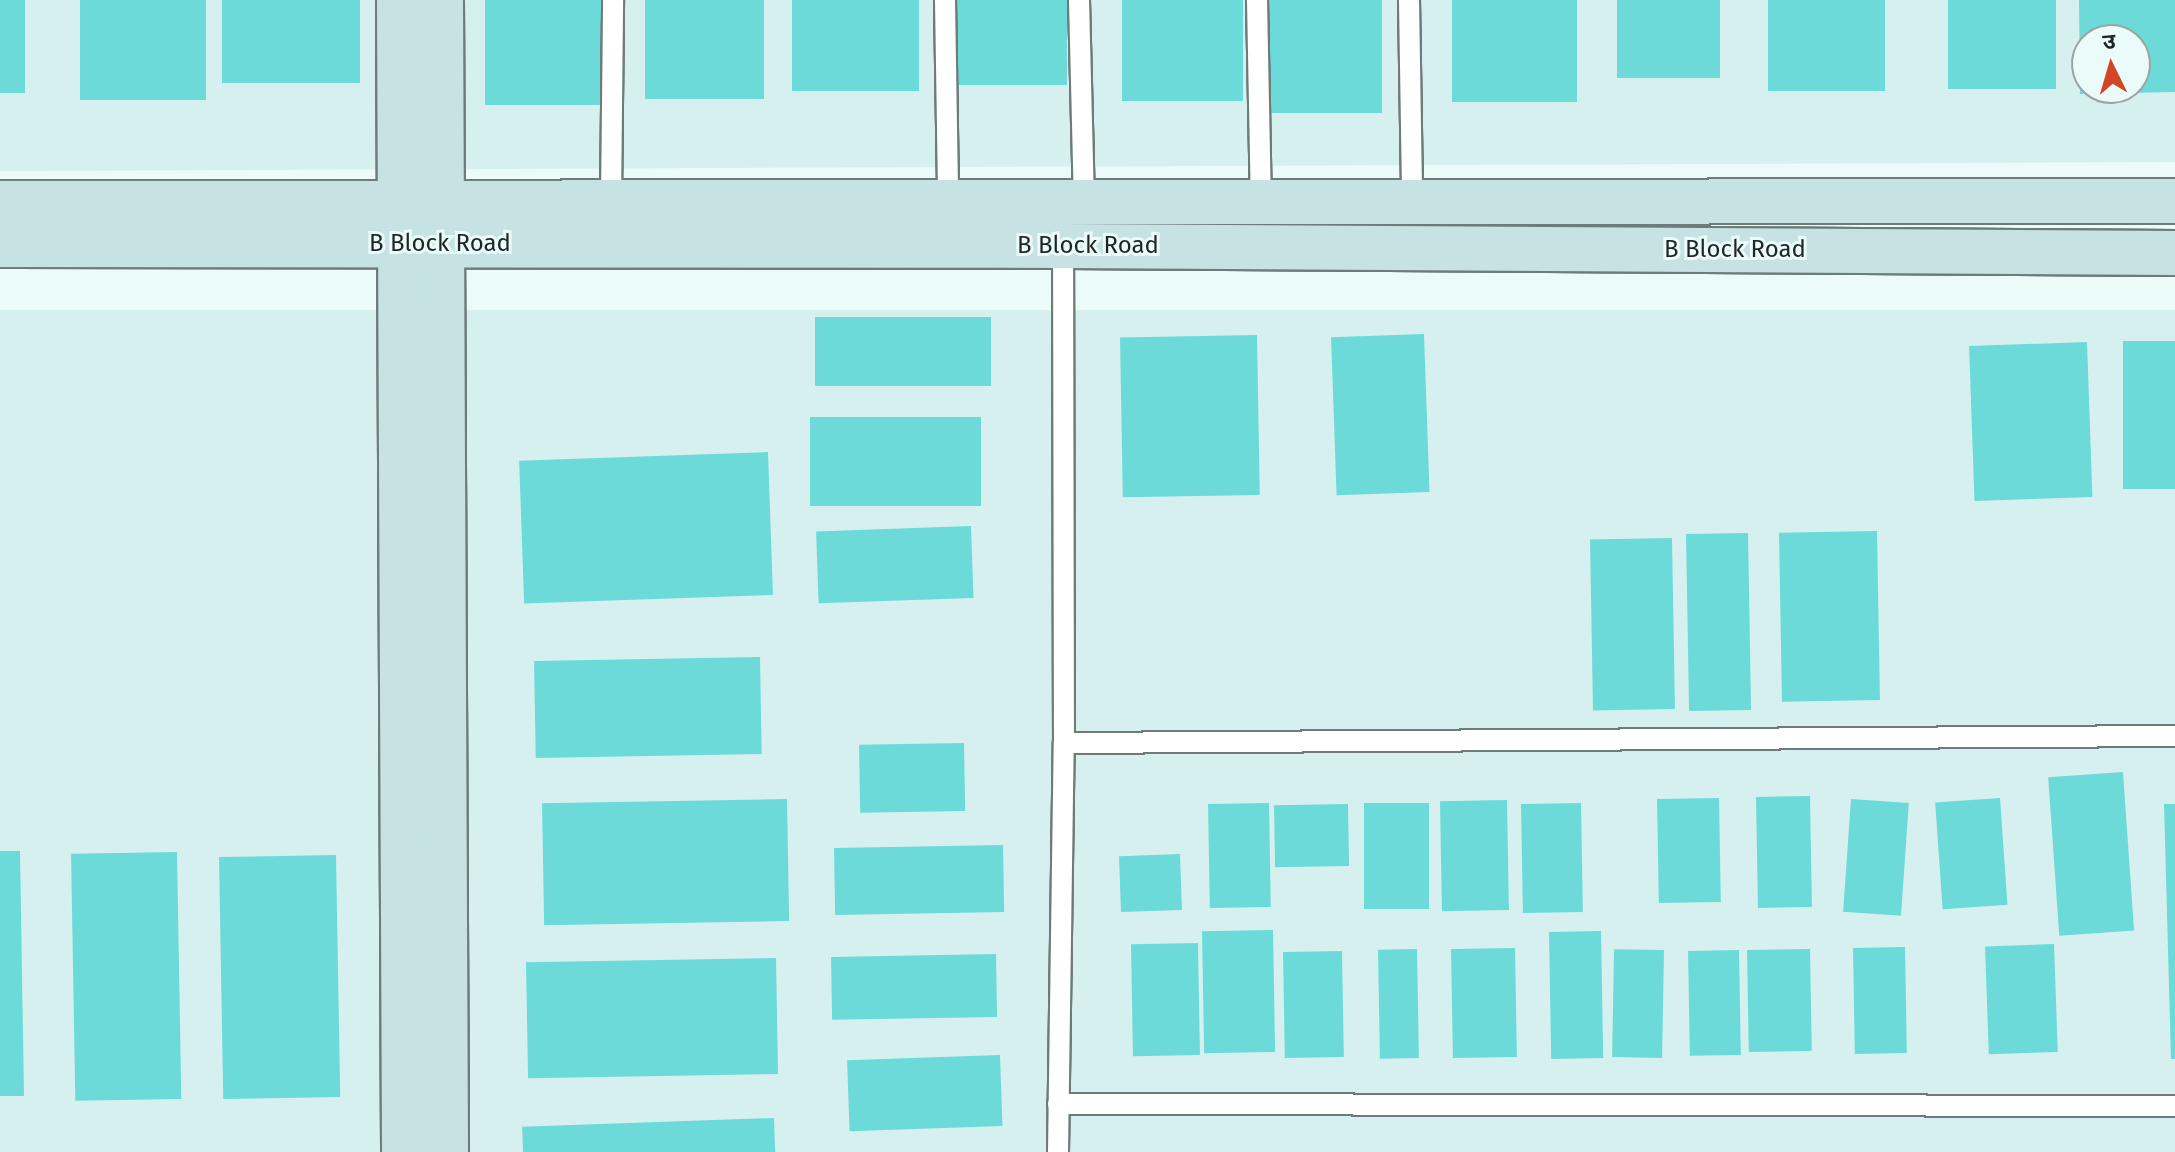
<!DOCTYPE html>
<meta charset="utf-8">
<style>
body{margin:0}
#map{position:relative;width:2175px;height:1152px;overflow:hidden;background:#eafbfa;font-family:"Fira Sans","Noto Sans Devanagari",sans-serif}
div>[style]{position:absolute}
.built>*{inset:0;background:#d6f0ef;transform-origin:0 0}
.building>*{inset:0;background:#6cdad9;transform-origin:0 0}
.roads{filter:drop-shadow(2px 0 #6d7c7b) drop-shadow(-2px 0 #6d7c7b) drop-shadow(0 2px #6d7c7b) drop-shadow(0 -2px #6d7c7b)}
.lane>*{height:20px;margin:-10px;padding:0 10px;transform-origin:10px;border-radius:10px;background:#fff}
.secondary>*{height:44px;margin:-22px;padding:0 22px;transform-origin:22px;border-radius:22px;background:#c6e2e2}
span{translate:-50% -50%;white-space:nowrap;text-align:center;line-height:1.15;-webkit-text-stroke:6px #eafbfa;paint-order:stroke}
.street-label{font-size:24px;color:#1f2525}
.north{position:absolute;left:2071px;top:24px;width:80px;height:80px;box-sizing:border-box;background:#eafbfa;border:2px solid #99a5a5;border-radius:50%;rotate:355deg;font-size:22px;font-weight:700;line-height:32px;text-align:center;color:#1f2525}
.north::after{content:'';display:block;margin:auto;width:28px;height:36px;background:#d14725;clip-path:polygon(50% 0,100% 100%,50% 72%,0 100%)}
</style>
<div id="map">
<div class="built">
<i style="clip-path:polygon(evenodd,0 0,2175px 0,2175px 162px,0 171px,0 0,2087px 40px,2135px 40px,2135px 88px,2087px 88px,2087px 40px)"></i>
<i style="left:2175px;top:310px;width:842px;height:2175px;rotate:90deg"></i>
</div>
<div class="building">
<i style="left:0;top:0;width:25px;height:93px"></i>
<i style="left:80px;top:0;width:126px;height:100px"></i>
<i style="left:222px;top:0;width:138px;height:83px"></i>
<i style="left:485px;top:0;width:117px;height:105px"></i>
<i style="left:645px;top:0;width:119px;height:99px"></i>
<i style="left:792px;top:0;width:127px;height:91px"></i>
<i style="left:954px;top:0;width:113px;height:85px"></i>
<i style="left:1122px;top:0;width:121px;height:101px"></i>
<i style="left:1267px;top:0;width:115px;height:113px"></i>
<i style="left:1452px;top:0;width:125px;height:102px"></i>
<i style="left:1617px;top:0;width:103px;height:78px"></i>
<i style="left:1768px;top:0;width:117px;height:91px"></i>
<i style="left:1948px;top:0;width:108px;height:89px"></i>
<i style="clip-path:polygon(evenodd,2079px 0,2175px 0,2175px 92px,2080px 94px,2079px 0,2087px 40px,2135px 40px,2135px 88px,2087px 88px,2087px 40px)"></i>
<i style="left:991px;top:317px;width:69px;height:176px;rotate:90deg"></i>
<i style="left:1424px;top:334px;width:158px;height:93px;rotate:88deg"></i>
<i style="left:1257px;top:335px;width:160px;height:137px;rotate:89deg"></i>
<i style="left:2175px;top:341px;width:148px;height:52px;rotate:90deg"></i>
<i style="left:2087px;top:342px;width:155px;height:118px;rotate:88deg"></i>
<i style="left:810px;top:417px;width:171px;height:89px"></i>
<i style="left:768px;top:452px;width:143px;height:249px;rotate:88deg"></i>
<i style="left:971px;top:526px;width:72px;height:155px;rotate:88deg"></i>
<i style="left:1877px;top:531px;width:169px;height:98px;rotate:89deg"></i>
<i style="left:1748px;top:533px;width:177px;height:62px;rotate:89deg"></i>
<i style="left:1672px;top:538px;width:171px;height:82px;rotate:89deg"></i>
<i style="left:760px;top:657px;width:97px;height:226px;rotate:89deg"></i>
<i style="left:964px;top:743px;width:68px;height:105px;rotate:89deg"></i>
<i style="left:2123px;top:772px;width:159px;height:75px;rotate:86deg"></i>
<i style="left:1810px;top:796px;width:111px;height:54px;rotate:89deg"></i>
<i style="left:1719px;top:798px;width:104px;height:62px;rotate:89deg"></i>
<i style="left:2000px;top:798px;width:107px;height:65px;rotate:86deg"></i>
<i style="left:787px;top:799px;width:122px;height:245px;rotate:89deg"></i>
<i style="left:1851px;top:799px;width:58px;height:113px;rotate:4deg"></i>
<i style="left:1507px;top:800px;width:110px;height:67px;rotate:89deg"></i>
<i style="left:1269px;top:803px;width:104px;height:61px;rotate:89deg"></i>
<i style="left:1364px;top:803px;width:65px;height:106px"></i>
<i style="left:1581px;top:803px;width:109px;height:60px;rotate:89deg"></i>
<i style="left:1348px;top:804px;width:62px;height:74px;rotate:89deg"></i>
<i style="clip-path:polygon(2164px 804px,2175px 804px,2175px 1059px,2171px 1059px)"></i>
<i style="left:1003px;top:845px;width:67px;height:169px;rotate:89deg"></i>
<i style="clip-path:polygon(0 851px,20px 851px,24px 1096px,0 1096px)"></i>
<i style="left:177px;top:852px;width:247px;height:106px;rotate:89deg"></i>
<i style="left:1180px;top:854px;width:56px;height:61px;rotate:88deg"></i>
<i style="left:336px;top:855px;width:242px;height:117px;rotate:89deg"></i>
<i style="left:1273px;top:930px;width:122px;height:71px;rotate:89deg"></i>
<i style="left:1601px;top:931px;width:127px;height:52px;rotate:89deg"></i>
<i style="left:1198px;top:943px;width:112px;height:67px;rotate:89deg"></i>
<i style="left:2054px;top:944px;width:108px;height:69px;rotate:88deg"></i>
<i style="left:1905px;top:947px;width:106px;height:52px;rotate:89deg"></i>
<i style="left:1515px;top:948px;width:109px;height:64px;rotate:89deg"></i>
<i style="left:1417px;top:949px;width:109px;height:39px;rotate:89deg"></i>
<i style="left:1810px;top:949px;width:102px;height:63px;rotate:89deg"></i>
<i style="left:1664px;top:950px;width:108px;height:50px;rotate:91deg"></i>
<i style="left:1739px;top:950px;width:105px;height:51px;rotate:89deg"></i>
<i style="left:1342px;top:951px;width:106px;height:59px;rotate:89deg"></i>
<i style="left:996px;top:954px;width:63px;height:165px;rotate:89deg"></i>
<i style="left:776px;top:958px;width:116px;height:250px;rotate:89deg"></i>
<i style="left:1000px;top:1055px;width:71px;height:153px;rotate:88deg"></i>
<i style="left:774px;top:1118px;width:34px;height:252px;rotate:88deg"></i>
</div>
<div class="roads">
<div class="lane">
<i style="left:945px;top:0;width:202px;rotate:89.1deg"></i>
<i style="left:1079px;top:0;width:202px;rotate:88.6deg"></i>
<i style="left:1257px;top:0;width:201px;rotate:88.9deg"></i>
<i style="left:1409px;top:0;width:201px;rotate:89.1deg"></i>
<i style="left:611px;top:201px;width:201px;rotate:-89.4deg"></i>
<i style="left:1064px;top:743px;width:1111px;rotate:-0.36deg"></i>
<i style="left:1058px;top:1104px;width:1117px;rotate:0.1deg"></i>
<i style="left:1058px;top:1152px;width:409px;rotate:-89.2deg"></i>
<i style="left:1064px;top:743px;width:503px;rotate:-90.11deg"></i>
</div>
<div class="secondary">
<i style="left:399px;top:0;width:1152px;rotate:89.75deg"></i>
<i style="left:441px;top:0;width:1152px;rotate:89.75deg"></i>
<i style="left:0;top:203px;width:2175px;rotate:-0.05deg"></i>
<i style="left:0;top:245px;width:1063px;rotate:0.05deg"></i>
<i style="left:1063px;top:246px;width:1112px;rotate:0.36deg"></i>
</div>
</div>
<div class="street-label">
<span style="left:440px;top:244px">B Block Road</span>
<span style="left:1088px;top:246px">B Block Road</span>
<span style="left:1735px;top:250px">B Block Road</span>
</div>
<div class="north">उ</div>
</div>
